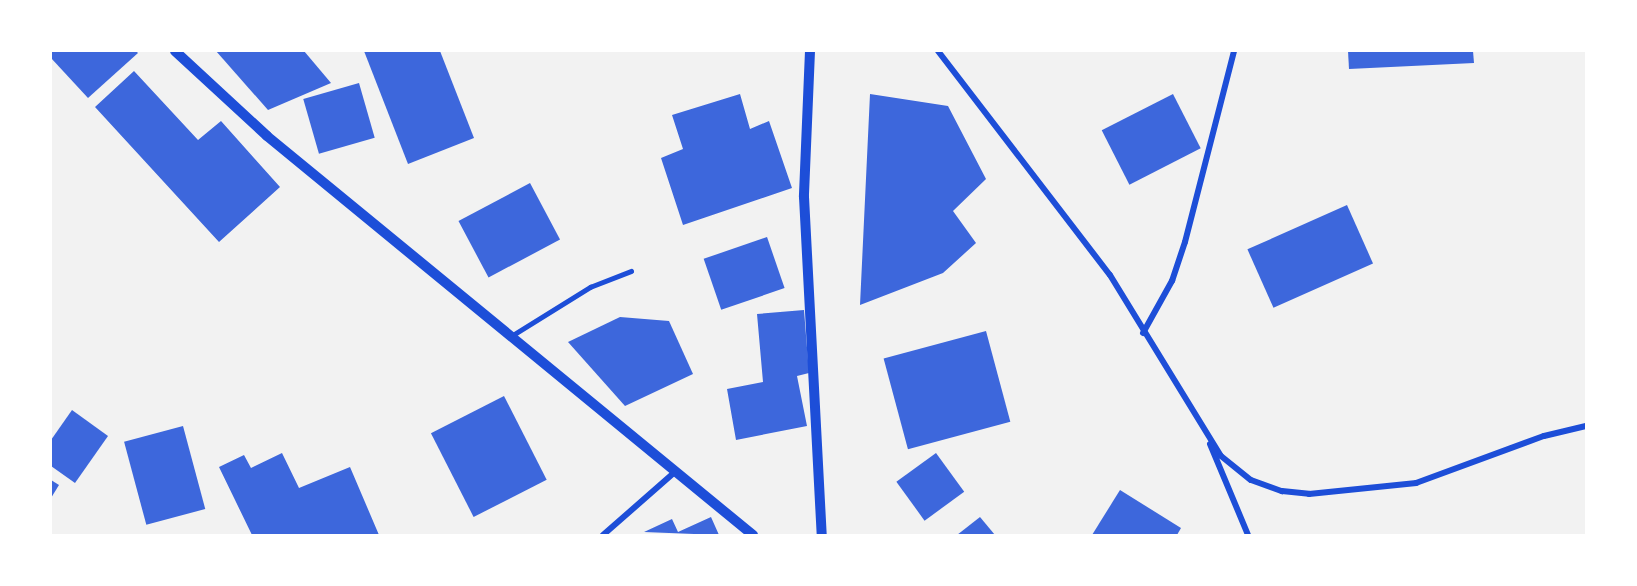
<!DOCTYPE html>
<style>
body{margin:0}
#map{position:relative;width:1637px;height:586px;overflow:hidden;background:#f2f2f2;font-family:Inter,sans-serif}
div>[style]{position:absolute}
.building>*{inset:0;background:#3d67dc;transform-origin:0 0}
.service>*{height:4.5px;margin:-2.25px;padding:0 2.25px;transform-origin:2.25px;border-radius:2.25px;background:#1d4ed8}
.minor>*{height:6px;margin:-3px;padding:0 3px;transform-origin:3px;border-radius:3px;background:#1d4ed8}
.tertiary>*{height:10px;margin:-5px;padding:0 5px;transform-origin:5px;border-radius:5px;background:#1d4ed8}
span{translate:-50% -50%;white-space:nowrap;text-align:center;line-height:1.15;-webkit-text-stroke:4.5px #fff;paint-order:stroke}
.frame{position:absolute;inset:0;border:52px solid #fff;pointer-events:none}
</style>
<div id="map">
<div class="building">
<i style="clip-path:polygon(51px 51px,136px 51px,138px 53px,88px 98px,51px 58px)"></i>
<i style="clip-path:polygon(216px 51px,304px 51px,331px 83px,268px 110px)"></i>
<i style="clip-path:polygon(364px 51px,440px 51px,474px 138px,408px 164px)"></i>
<i style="clip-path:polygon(1348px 51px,1473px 51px,1474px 63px,1349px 69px)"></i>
<i style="clip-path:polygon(134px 71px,198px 140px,221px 121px,280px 187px,219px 242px,95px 107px)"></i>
<i style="left:359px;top:83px;width:57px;height:58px;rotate:74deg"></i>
<i style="clip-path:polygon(740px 94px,750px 129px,769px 121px,792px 188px,683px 225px,661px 158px,683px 149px,672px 115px)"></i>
<i style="clip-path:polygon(870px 94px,948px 106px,986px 179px,953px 211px,976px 243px,943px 273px,860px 305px)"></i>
<i style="left:1173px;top:94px;width:61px;height:80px;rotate:63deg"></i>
<i style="left:530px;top:183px;width:64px;height:81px;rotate:62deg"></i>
<i style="left:1347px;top:205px;width:64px;height:109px;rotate:66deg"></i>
<i style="left:767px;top:237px;width:54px;height:67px;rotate:71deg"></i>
<i style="clip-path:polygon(804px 310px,809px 373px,797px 376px,807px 426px,736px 440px,727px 389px,763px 382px,757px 314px)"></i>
<i style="clip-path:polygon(620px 317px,669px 321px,693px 374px,625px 406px,568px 342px)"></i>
<i style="left:986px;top:331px;width:94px;height:106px;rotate:75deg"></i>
<i style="left:504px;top:396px;width:94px;height:82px;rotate:63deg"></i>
<i style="clip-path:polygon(72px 410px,108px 436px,75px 483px,51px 466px,51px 440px)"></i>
<i style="left:183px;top:426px;width:86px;height:61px;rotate:75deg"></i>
<i style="clip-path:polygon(282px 453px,299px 488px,350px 467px,379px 535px,252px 535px,219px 467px,244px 455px,251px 468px)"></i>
<i style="left:936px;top:453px;width:48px;height:49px;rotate:54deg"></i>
<i style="clip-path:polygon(51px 480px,59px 485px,51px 498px)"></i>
<i style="clip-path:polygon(1120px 490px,1181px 528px,1177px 535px,1092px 535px)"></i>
<i style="clip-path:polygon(711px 517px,719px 535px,644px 532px,672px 519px,678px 532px)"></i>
<i style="clip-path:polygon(980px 517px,995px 535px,957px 535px)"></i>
</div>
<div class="service">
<i style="left:513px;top:335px;width:91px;rotate:-31.9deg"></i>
<i style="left:590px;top:287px;width:44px;rotate:-21.3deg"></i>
</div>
<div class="minor">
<i style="left:938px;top:51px;width:282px;rotate:52.5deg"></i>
<i style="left:1110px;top:275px;width:212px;rotate:58.5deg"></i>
<i style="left:1221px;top:456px;width:38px;rotate:39deg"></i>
<i style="left:1251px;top:480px;width:33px;rotate:20deg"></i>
<i style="left:1282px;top:491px;width:27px;rotate:6deg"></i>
<i style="left:1309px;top:494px;width:108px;rotate:-5.9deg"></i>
<i style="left:1416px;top:483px;width:136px;rotate:-20.2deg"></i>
<i style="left:1544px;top:436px;width:43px;rotate:-13.4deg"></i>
<i style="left:1143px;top:333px;width:60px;rotate:-60.9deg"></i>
<i style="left:1172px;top:281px;width:41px;rotate:-71.6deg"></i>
<i style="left:1185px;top:242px;width:197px;rotate:-75.6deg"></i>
<i style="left:1210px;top:444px;width:99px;rotate:67.3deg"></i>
<i style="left:603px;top:535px;width:97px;rotate:-41.2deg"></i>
</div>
<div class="tertiary">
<i style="left:175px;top:51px;width:125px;rotate:42.7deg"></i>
<i style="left:267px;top:136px;width:629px;rotate:39.39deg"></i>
<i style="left:810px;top:51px;width:146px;rotate:92.4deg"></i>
<i style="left:804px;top:197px;width:338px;rotate:87deg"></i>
</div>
<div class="frame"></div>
</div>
